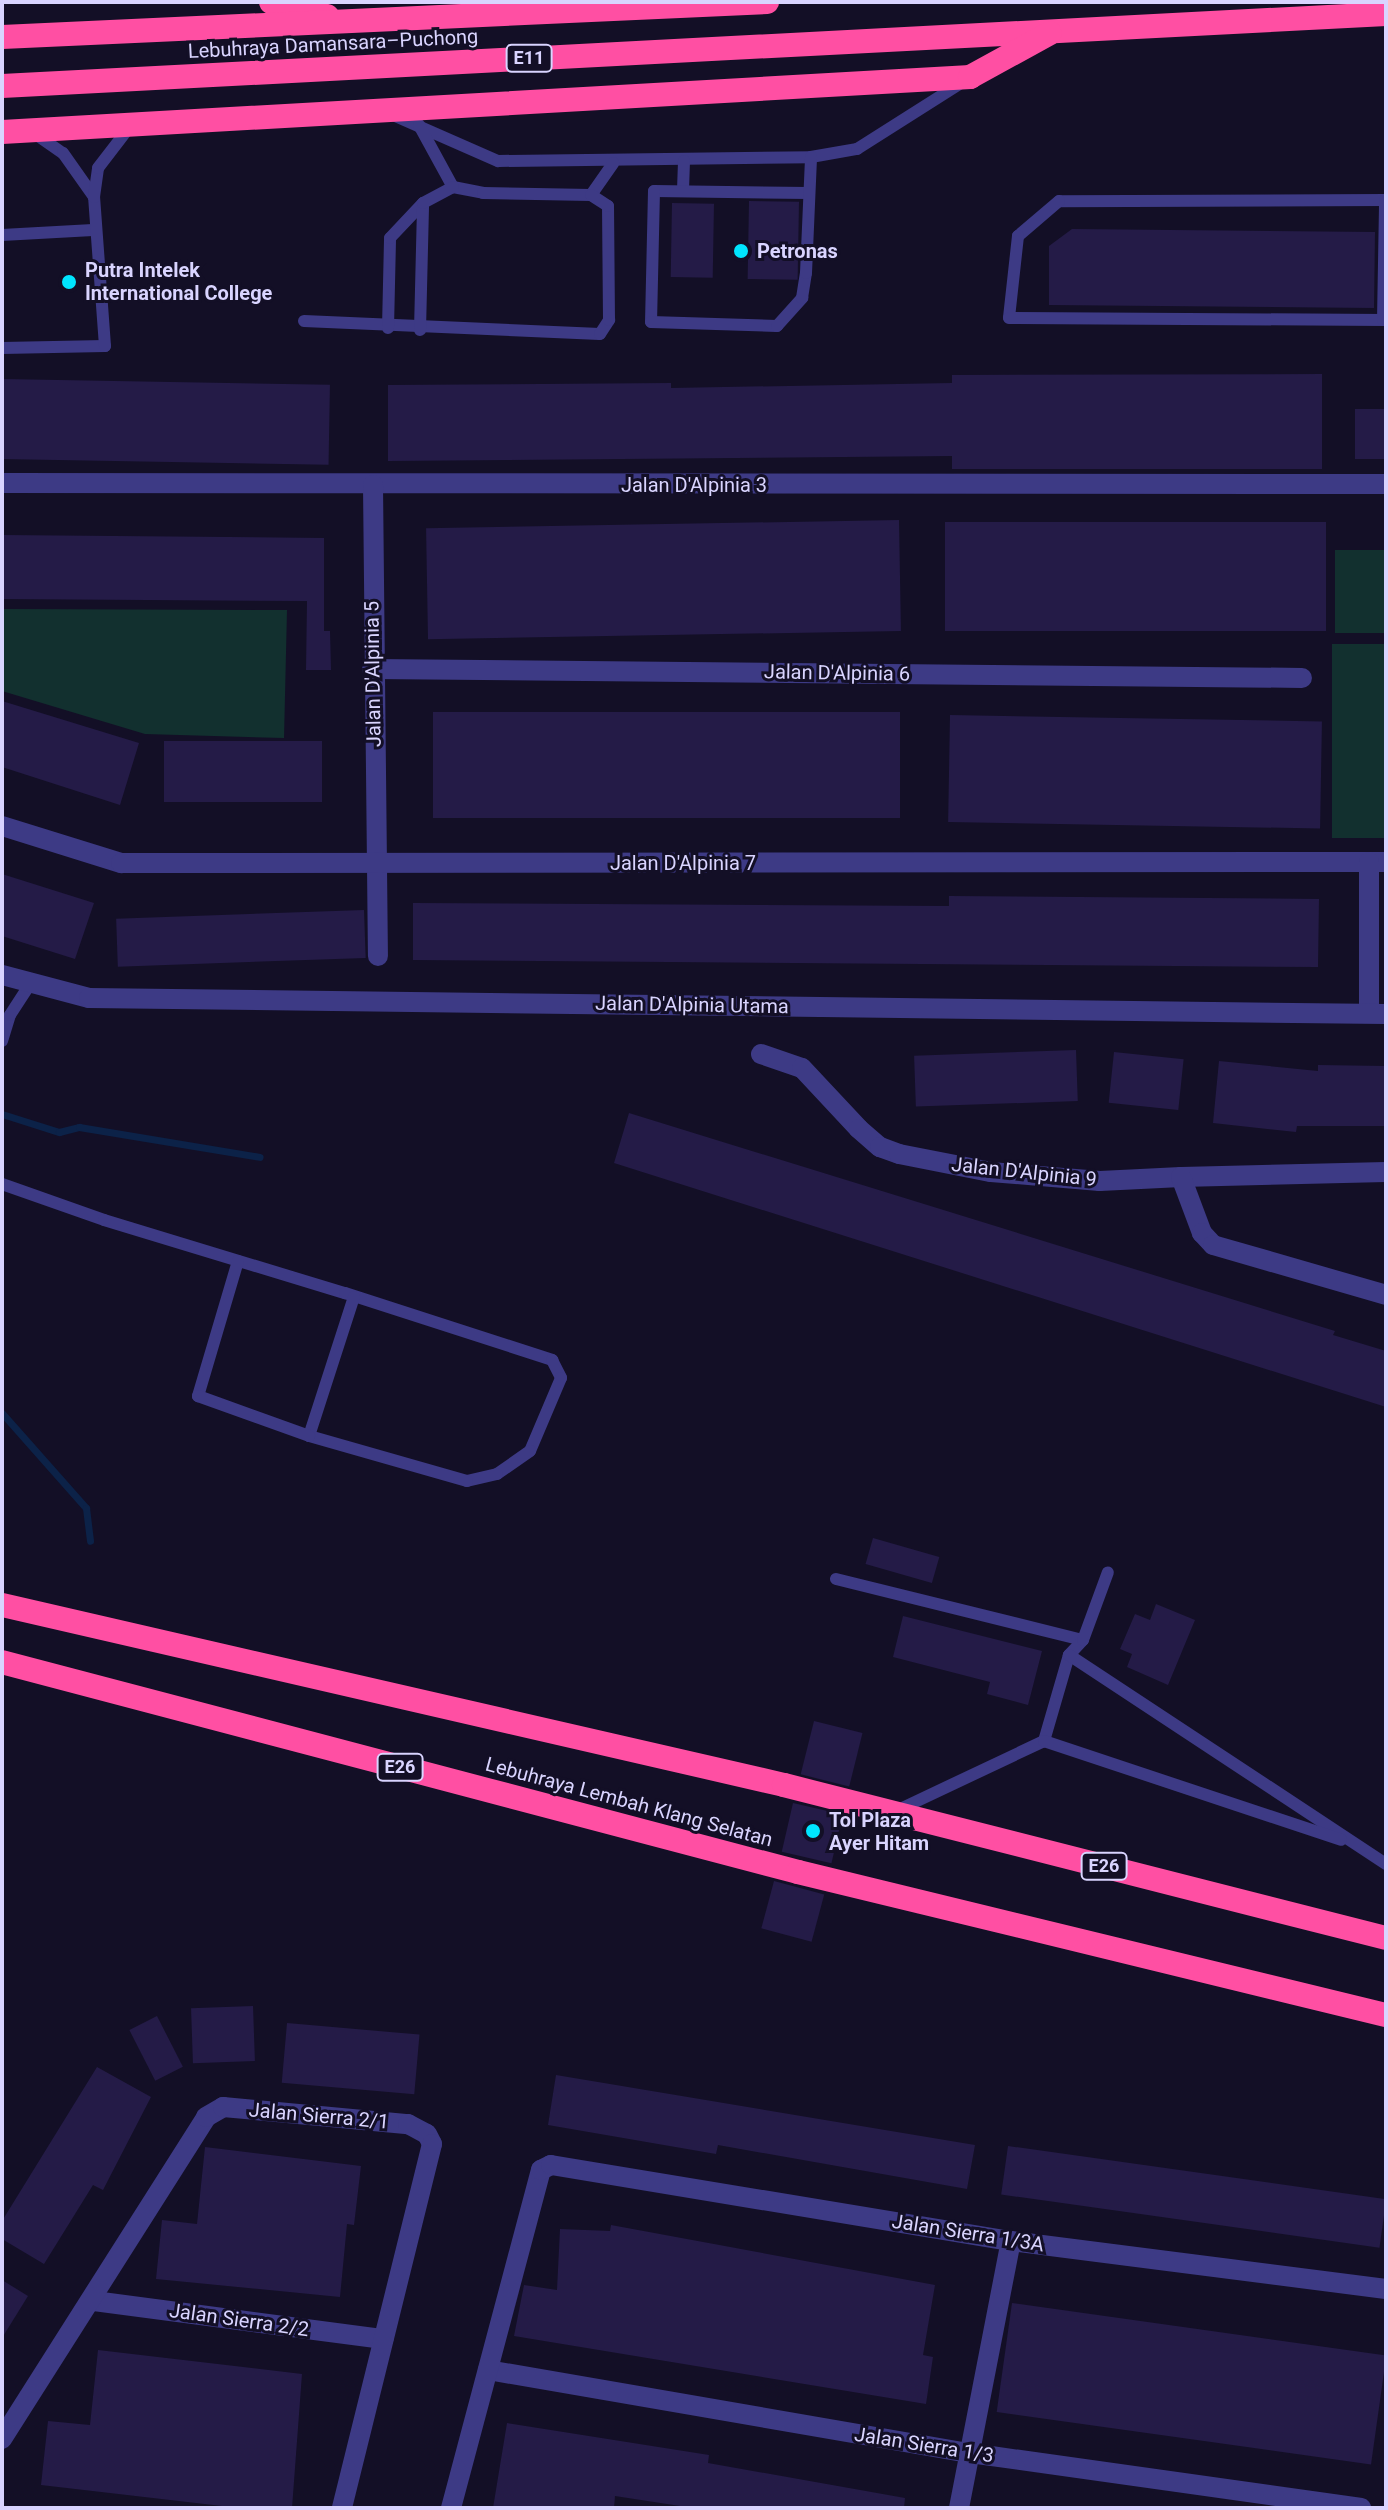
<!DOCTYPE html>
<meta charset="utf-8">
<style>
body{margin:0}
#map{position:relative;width:1388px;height:2510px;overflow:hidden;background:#130f26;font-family:Roboto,sans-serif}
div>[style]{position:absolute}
.green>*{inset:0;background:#12302f;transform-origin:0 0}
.stream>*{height:7px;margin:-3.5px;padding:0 3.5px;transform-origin:3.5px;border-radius:3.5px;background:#0c2248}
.building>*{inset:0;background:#241b47;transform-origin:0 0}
.lane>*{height:12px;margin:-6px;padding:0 6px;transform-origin:6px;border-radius:6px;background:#3d3a85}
.street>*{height:20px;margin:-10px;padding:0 10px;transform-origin:10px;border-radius:10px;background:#3d3a85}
.highway>*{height:24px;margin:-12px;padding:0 12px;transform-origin:12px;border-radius:12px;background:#ff4fa3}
.dots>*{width:22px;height:22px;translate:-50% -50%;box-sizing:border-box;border:4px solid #130f26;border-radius:50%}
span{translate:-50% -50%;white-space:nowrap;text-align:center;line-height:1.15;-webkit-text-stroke:6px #130f26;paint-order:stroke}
.shield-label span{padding:2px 6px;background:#130f26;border:2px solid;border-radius:6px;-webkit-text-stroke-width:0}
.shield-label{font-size:18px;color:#d9d4ff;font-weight:700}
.street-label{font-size:20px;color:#d9d4ff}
.poi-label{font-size:20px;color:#d9d4ff;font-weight:700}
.left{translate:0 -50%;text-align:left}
.frame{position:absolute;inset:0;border:4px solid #d9d4ff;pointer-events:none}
</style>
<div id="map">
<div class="green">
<i style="left:1335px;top:550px;width:51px;height:83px"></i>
<i style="clip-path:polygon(2px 609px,287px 610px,284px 738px,145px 734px,2px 691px)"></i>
<i style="left:1386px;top:644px;width:194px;height:54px;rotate:90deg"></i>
</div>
<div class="stream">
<i style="left:2px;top:1114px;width:60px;rotate:17.5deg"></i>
<i style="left:59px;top:1132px;width:21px;rotate:-14deg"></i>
<i style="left:79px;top:1127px;width:183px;rotate:9.4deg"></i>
<i style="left:2px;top:1413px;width:127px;rotate:48.5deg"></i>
<i style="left:86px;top:1508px;width:33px;rotate:83deg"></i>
</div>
<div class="building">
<i style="left:749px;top:201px;width:50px;height:78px;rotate:1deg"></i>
<i style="left:672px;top:203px;width:42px;height:74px;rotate:1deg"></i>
<i style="clip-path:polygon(1072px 229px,1375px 232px,1374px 308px,1049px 305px,1049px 246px)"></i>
<i style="clip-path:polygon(1322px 374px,1322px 469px,952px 469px,952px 456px,388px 461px,388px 385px,671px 383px,671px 388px,952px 383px,952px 375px)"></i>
<i style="left:2px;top:379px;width:328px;height:80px;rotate:1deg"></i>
<i style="left:1386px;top:409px;width:50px;height:31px;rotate:90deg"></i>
<i style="left:899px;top:520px;width:111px;height:473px;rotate:89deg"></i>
<i style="left:945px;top:522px;width:381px;height:109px"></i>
<i style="clip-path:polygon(2px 535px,324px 538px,324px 631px,330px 631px,331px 670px,306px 670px,307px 601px,2px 599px)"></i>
<i style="clip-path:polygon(2px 701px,139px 743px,120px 805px,2px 767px)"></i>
<i style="left:433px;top:712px;width:467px;height:106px"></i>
<i style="left:950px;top:715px;width:372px;height:107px;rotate:1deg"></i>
<i style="left:164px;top:741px;width:158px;height:61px"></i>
<i style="clip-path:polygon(2px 874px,94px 903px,75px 959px,2px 936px)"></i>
<i style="clip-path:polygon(949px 896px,1319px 899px,1318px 967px,413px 960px,413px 903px,949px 906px)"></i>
<i style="left:364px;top:910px;width:48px;height:248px;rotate:88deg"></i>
<i style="left:1076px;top:1050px;width:51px;height:162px;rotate:88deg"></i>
<i style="left:1114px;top:1052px;width:70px;height:51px;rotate:6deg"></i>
<i style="clip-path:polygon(1219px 1061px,1318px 1071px,1318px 1065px,1386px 1066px,1386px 1126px,1297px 1126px,1296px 1132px,1213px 1123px)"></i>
<i style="clip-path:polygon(629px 1113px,1335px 1331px,1333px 1335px,1386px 1351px,1386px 1407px,614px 1163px)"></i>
<i style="left:873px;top:1538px;width:69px;height:27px;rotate:16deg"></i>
<i style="clip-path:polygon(1156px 1604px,1195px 1620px,1168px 1685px,1127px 1667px,1132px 1654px,1120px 1649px,1135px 1614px,1150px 1620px)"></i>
<i style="clip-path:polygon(903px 1616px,1042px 1651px,1028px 1705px,987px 1694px,990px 1682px,893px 1657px)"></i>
<i style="left:814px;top:1721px;width:50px;height:55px;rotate:14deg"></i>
<i style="left:793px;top:1803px;width:51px;height:50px;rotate:13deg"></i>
<i style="left:774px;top:1881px;width:52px;height:49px;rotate:15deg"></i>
<i style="left:253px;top:2006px;width:55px;height:62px;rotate:88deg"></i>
<i style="left:157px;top:2016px;width:57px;height:31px;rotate:63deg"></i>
<i style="left:287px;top:2023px;width:133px;height:60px;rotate:5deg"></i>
<i style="clip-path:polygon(97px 2067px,151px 2097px,103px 2190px,93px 2185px,44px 2264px,2px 2239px,2px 2221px)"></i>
<i style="clip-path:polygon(556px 2075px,975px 2145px,967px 2189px,718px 2145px,716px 2154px,548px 2125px)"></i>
<i style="left:1008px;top:2146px;width:382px;height:49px;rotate:8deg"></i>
<i style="clip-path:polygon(205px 2147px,361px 2166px,354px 2225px,347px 2224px,340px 2297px,156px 2279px,162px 2220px,197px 2224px)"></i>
<i style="clip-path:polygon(611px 2225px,935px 2285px,923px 2355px,933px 2357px,926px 2404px,514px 2336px,524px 2285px,557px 2290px,560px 2229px,610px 2231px)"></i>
<i style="clip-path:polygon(2px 2280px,28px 2296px,2px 2338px)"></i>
<i style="left:1012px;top:2303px;width:378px;height:110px;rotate:8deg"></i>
<i style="clip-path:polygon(98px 2350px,302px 2374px,292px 2508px,239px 2508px,41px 2485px,48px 2421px,90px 2425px)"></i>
<i style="clip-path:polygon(507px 2423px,709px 2455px,708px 2463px,905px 2498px,904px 2508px,693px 2508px,615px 2496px,614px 2508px,493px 2508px)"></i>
</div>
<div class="lane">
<i style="left:393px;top:115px;width:115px;rotate:23.7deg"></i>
<i style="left:498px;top:161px;width:313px;rotate:-0.7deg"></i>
<i style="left:811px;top:157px;width:47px;rotate:-9.9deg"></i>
<i style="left:857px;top:149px;width:127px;rotate:-32.4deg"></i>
<i style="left:419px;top:125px;width:71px;rotate:61.3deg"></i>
<i style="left:453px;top:187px;width:31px;rotate:11deg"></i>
<i style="left:483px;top:193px;width:108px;rotate:1.1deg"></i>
<i style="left:591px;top:195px;width:39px;rotate:-55deg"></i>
<i style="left:34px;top:133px;width:35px;rotate:35deg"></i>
<i style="left:63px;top:153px;width:54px;rotate:54.8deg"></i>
<i style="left:683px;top:190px;width:29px;rotate:-88deg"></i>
<i style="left:809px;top:193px;width:155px;rotate:-179.3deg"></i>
<i style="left:654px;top:191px;width:131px;rotate:91.3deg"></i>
<i style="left:651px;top:322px;width:126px;rotate:1.8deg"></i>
<i style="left:777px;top:326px;width:38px;rotate:-48deg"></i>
<i style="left:802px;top:298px;width:25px;rotate:-81deg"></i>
<i style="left:806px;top:273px;width:116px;rotate:-87.5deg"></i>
<i style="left:1386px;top:200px;width:327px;rotate:179.8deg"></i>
<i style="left:1059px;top:201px;width:54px;rotate:139.5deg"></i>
<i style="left:1018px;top:236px;width:82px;rotate:96.3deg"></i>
<i style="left:1009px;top:318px;width:377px;rotate:0.3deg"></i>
<i style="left:2px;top:235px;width:91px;rotate:-3.1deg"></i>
<i style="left:1383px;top:320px;width:120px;rotate:-89deg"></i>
<i style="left:304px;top:321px;width:296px;rotate:2.5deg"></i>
<i style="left:600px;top:334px;width:17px;rotate:-57deg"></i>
<i style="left:609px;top:320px;width:114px;rotate:-90.5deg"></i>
<i style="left:608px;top:206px;width:20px;rotate:-147deg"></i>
<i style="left:388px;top:328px;width:90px;rotate:-88.7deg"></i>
<i style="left:390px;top:238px;width:48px;rotate:-46.7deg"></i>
<i style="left:420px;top:330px;width:127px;rotate:-88.6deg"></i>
<i style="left:423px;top:203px;width:34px;rotate:-28deg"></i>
<i style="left:2px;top:348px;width:103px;rotate:-1.1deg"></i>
<i style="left:105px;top:346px;width:149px;rotate:-94.2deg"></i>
<i style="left:94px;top:197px;width:29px;rotate:-82deg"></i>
<i style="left:98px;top:168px;width:49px;rotate:-52.4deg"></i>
<i style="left:2px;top:1041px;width:27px;rotate:-73deg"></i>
<i style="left:10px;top:1015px;width:38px;rotate:-57deg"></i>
<i style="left:2px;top:1184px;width:108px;rotate:19.4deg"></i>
<i style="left:104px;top:1220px;width:252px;rotate:16.9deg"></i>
<i style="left:345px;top:1293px;width:218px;rotate:17.9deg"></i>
<i style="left:552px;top:1360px;width:20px;rotate:63deg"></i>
<i style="left:561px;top:1378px;width:79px;rotate:113deg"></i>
<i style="left:530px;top:1451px;width:40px;rotate:145.1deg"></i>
<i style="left:497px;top:1474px;width:31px;rotate:167deg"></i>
<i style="left:467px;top:1481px;width:164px;rotate:-164.1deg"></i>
<i style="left:309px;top:1436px;width:146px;rotate:-72.1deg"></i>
<i style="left:238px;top:1261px;width:141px;rotate:106.5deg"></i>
<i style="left:198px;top:1396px;width:118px;rotate:19.8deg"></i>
<i style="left:836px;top:1579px;width:254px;rotate:13.9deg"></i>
<i style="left:1083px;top:1640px;width:21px;rotate:133deg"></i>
<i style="left:1069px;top:1655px;width:90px;rotate:106.2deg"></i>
<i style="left:1044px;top:1741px;width:164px;rotate:154.7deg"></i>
<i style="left:1083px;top:1640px;width:72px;rotate:-69.8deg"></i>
<i style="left:1069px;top:1655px;width:380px;rotate:33.4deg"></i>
<i style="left:1044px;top:1741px;width:313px;rotate:18.4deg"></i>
</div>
<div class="street">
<i style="left:2px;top:483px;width:1384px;rotate:0.04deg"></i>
<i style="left:373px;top:485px;width:471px;rotate:89.4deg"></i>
<i style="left:372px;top:669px;width:930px;rotate:0.55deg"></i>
<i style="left:2px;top:826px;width:125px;rotate:17.3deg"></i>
<i style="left:121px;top:863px;width:1265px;rotate:-0.05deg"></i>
<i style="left:1369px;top:862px;width:151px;rotate:90deg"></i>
<i style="left:2px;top:975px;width:90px;rotate:14.8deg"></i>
<i style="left:89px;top:998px;width:1297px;rotate:0.71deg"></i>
<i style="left:761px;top:1054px;width:43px;rotate:18.9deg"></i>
<i style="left:802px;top:1068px;width:83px;rotate:46.9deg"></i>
<i style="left:859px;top:1129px;width:28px;rotate:41deg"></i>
<i style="left:880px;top:1147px;width:20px;rotate:20deg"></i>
<i style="left:899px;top:1154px;width:94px;rotate:11.1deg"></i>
<i style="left:991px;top:1172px;width:109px;rotate:4.7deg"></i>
<i style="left:1100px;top:1181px;width:81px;rotate:-2.8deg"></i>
<i style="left:1386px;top:1172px;width:205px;rotate:178.6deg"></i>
<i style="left:1181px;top:1177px;width:60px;rotate:69.4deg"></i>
<i style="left:1202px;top:1233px;width:16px;rotate:47deg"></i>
<i style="left:1213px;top:1245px;width:180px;rotate:16.1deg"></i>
<i style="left:94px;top:2301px;width:292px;rotate:7.5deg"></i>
<i style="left:488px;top:2370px;width:489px;rotate:9.8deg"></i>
<i style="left:970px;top:2453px;width:395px;rotate:8deg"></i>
<i style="left:2px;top:2439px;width:381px;rotate:-57.6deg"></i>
<i style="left:206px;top:2117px;width:20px;rotate:-30deg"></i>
<i style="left:223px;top:2107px;width:186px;rotate:5.3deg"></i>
<i style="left:408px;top:2124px;width:21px;rotate:28deg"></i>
<i style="left:427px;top:2134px;width:11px;rotate:63deg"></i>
<i style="left:432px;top:2144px;width:375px;rotate:103.9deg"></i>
<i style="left:451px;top:2508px;width:350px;rotate:-75.1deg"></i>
<i style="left:541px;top:2170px;width:11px;rotate:-27deg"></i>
<i style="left:551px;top:2165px;width:466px;rotate:9.4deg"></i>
<i style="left:1011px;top:2241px;width:378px;rotate:7.3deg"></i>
<i style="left:959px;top:2508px;width:272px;rotate:-79deg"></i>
</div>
<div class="highway">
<i style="left:271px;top:2px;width:58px;rotate:14deg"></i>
<i style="left:2px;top:37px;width:766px;rotate:-2.62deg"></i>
<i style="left:2px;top:86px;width:1386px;rotate:-2.98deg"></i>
<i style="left:2px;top:132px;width:970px;rotate:-3.25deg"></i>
<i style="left:970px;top:77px;width:91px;rotate:-28.8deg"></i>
<i style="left:2px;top:1605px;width:802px;rotate:12.96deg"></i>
<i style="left:784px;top:1785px;width:621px;rotate:14.26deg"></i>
<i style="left:2px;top:1662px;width:823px;rotate:14.78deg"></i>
<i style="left:798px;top:1872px;width:605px;rotate:13.67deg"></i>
</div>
<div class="dots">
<i style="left:741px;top:251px;background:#00e5ff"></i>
<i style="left:69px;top:282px;background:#00e5ff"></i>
<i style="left:813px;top:1831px;background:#00e5ff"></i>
</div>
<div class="shield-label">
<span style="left:529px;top:58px">E11</span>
<span style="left:400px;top:1767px">E26</span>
<span style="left:1104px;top:1866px">E26</span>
</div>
<div class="street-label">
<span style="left:333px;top:44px;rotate:-3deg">Lebuhraya Damansara–Puchong</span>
<span style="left:694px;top:485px">Jalan D'Alpinia 3</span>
<span style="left:837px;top:673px;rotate:1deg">Jalan D'Alpinia 6</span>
<span style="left:373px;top:674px;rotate:-91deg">Jalan D'Alpinia 5</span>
<span style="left:683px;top:863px">Jalan D'Alpinia 7</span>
<span style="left:692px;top:1005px;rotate:1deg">Jalan D'Alpinia Utama</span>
<span style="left:1024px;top:1172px;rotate:6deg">Jalan D'Alpinia 9</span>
<span style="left:629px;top:1802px;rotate:15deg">Lebuhraya Lembah Klang Selatan</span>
<span style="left:319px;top:2116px;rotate:5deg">Jalan Sierra 2/1</span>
<span style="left:968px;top:2233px;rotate:9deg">Jalan Sierra 1/3A</span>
<span style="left:239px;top:2320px;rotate:8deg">Jalan Sierra 2/2</span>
<span style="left:924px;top:2445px;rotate:9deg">Jalan Sierra 1/3</span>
</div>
<div class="poi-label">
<span class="left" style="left:757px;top:251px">Petronas</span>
<span class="left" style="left:85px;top:282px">Putra Intelek<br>International College</span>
<span class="left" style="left:829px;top:1832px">Tol Plaza<br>Ayer Hitam</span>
</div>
<div class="frame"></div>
</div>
